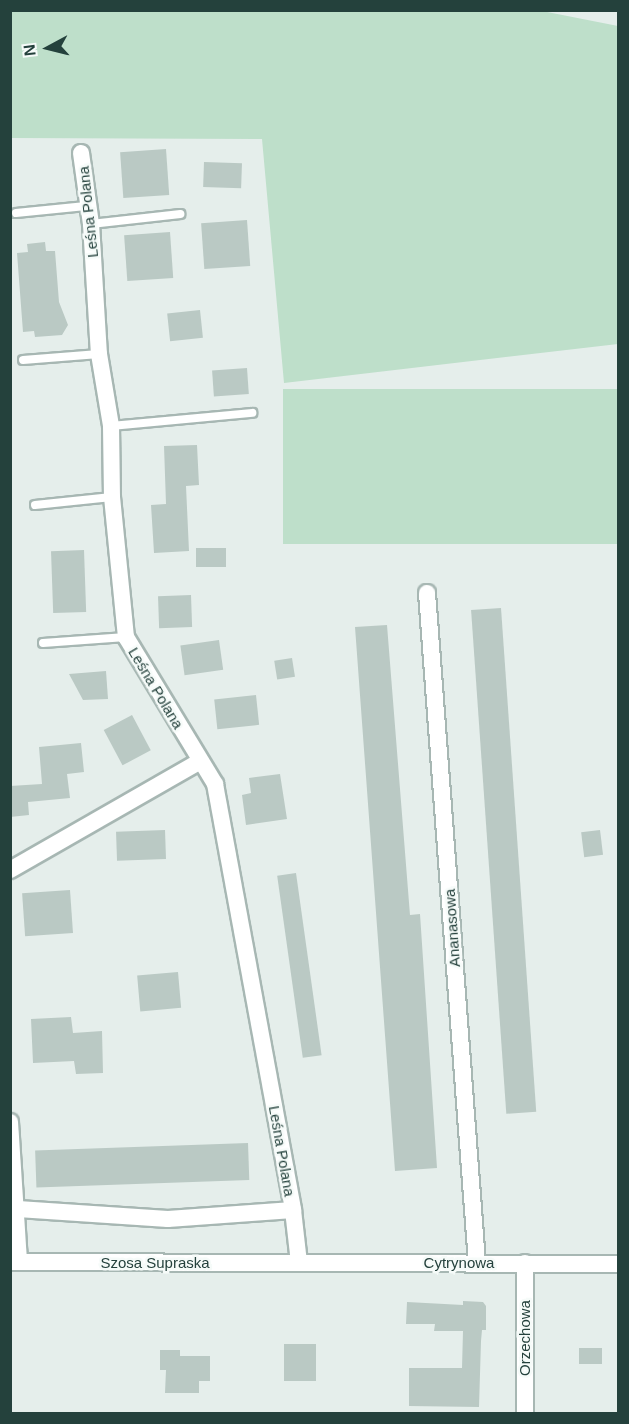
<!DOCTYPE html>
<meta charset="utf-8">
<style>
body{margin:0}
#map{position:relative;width:629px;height:1424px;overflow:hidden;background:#e5eeeb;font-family:Arial,sans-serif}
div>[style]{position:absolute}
.green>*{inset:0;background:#bedfca;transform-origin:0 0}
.building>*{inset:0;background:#bac9c4;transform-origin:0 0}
.roads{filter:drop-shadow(2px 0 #a7b7b3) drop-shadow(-2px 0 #a7b7b3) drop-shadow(0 2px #a7b7b3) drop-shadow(0 -2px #a7b7b3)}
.service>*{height:8px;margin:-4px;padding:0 4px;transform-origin:4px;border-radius:4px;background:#fff}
.minor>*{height:16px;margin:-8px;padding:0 8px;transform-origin:8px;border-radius:8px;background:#fff}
span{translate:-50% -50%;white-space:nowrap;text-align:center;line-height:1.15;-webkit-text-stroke:5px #f6fbf9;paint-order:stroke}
.street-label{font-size:15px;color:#24413c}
.frame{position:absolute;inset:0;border:12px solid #24413c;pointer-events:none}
.north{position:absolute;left:18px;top:18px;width:60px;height:60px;-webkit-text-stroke:4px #f6fbf9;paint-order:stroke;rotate:263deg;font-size:16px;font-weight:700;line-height:24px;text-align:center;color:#24413c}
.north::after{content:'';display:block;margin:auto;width:21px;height:27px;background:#24413c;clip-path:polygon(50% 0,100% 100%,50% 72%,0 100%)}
</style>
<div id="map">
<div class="green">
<i style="clip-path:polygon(537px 10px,618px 26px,618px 344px,284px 383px,262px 139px,11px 138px,11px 11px)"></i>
<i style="left:618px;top:389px;width:155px;height:335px;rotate:90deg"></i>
</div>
<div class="building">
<i style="left:166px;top:149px;width:46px;height:46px;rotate:86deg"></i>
<i style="left:204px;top:162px;width:38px;height:25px;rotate:2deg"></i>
<i style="left:247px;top:220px;width:46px;height:46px;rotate:86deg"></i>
<i style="left:170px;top:232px;width:46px;height:46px;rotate:86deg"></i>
<i style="clip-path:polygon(45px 242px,46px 251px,55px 251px,59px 302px,68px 325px,62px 335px,35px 337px,34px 331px,23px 332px,17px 253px,28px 252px,27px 244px)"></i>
<i style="left:200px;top:310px;width:28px;height:33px;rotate:84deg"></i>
<i style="left:247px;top:368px;width:26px;height:35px;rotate:86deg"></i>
<i style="clip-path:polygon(197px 445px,199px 485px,186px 486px,189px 551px,154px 553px,151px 505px,166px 504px,164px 446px)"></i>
<i style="left:226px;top:548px;width:19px;height:30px;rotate:90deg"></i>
<i style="left:84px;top:550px;width:62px;height:33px;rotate:88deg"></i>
<i style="left:191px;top:595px;width:32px;height:33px;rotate:88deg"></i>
<i style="left:501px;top:608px;width:505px;height:30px;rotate:86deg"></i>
<i style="clip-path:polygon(387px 625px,410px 915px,420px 914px,437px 1168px,395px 1171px,355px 627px)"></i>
<i style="left:219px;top:640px;width:30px;height:39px;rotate:82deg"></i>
<i style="left:292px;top:658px;width:19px;height:18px;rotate:81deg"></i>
<i style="clip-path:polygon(106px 671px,108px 699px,83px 700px,69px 674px)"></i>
<i style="left:256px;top:695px;width:30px;height:42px;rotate:84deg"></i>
<i style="left:132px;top:715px;width:40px;height:32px;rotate:62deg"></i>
<i style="clip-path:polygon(81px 743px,84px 772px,67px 774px,70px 798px,28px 802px,29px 815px,10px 817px,10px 786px,42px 784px,39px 747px)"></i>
<i style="clip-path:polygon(280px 774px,287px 819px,246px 825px,242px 795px,251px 793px,249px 778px)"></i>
<i style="left:165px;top:830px;width:29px;height:49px;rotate:88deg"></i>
<i style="left:600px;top:830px;width:25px;height:19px;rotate:83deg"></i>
<i style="left:296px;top:873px;width:184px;height:19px;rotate:82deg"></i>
<i style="left:70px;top:890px;width:43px;height:48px;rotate:86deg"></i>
<i style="left:178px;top:972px;width:36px;height:41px;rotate:85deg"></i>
<i style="clip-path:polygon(71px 1017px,73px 1033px,102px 1031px,103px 1073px,76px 1074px,74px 1061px,33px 1063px,31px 1019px)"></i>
<i style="left:248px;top:1143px;width:37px;height:213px;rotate:88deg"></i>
<i style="clip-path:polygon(463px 1301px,483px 1302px,486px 1306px,486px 1330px,482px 1330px,481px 1341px,479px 1407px,409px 1406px,409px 1368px,462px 1368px,463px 1331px,434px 1331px,435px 1324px,406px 1324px,407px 1302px,463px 1305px)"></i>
<i style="left:284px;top:1344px;width:32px;height:37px"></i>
<i style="left:579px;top:1348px;width:23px;height:16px"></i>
<i style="clip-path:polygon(160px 1350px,180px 1350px,180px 1356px,210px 1356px,210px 1381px,199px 1381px,199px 1393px,165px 1393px,166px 1370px,160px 1370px)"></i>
</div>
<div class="roads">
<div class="service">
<i style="left:16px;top:213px;width:70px;rotate:-5.7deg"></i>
<i style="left:91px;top:224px;width:90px;rotate:-6.4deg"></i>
<i style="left:23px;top:360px;width:76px;rotate:-4.5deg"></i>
<i style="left:111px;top:426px;width:142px;rotate:-5.3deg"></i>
<i style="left:35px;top:505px;width:77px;rotate:-5.9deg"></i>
<i style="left:43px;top:643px;width:83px;rotate:-4.1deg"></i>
</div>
<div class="minor">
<i style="left:81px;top:153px;width:72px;rotate:82deg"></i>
<i style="left:91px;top:224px;width:130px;rotate:86.5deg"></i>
<i style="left:99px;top:354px;width:73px;rotate:80.5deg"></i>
<i style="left:111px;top:426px;width:71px;rotate:89.2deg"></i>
<i style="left:112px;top:497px;width:141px;rotate:84.3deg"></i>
<i style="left:126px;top:637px;width:172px;rotate:58.8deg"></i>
<i style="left:215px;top:784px;width:433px;rotate:79.6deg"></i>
<i style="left:427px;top:593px;width:672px;rotate:85.73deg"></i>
<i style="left:10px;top:870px;width:219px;rotate:-29.8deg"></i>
<i style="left:10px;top:1122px;width:140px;rotate:86.3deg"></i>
<i style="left:18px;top:1209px;width:150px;rotate:3.8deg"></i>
<i style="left:168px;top:1219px;width:125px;rotate:-4.1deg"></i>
<i style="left:293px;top:1210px;width:53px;rotate:83.5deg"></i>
<i style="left:10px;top:1262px;width:608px;rotate:0.19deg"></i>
<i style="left:525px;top:1414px;width:151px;rotate:-90deg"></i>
</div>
</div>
<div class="street-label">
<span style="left:88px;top:212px;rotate:-96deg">Leśna Polana</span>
<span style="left:156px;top:688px;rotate:59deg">Leśna Polana</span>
<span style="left:452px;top:928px;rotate:-94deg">Ananasowa</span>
<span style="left:282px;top:1151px;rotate:80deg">Leśna Polana</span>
<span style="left:155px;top:1263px">Szosa Supraska</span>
<span style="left:459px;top:1263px">Cytrynowa</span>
<span style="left:525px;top:1338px;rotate:-90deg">Orzechowa</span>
</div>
<div class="frame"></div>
<div class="north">N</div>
</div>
